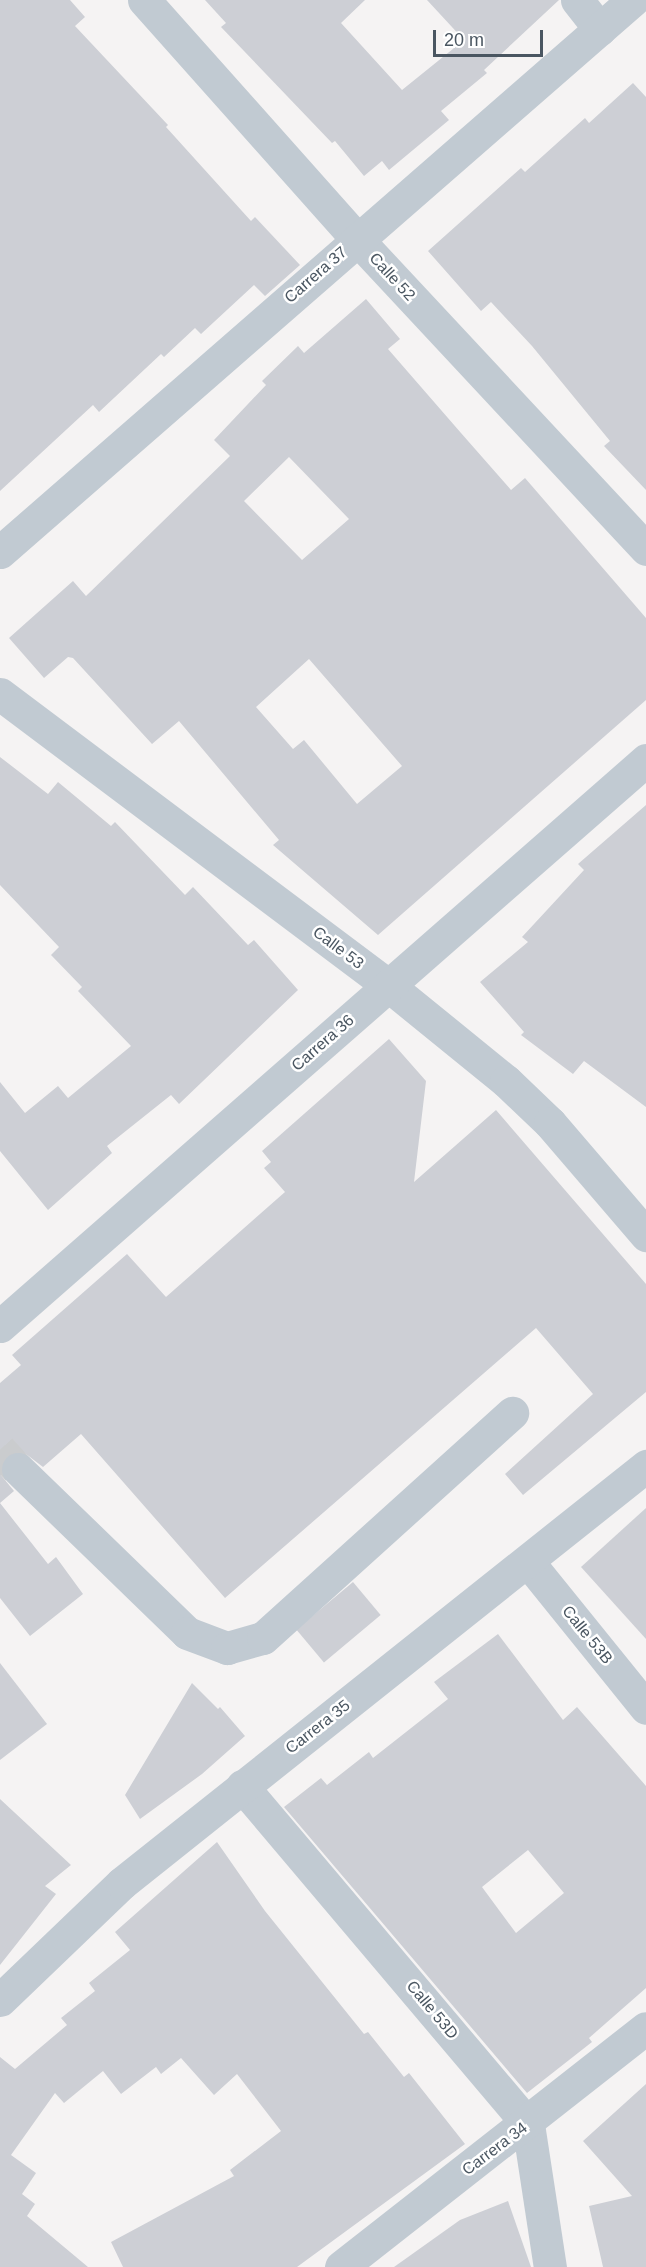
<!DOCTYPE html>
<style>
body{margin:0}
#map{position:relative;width:646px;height:2267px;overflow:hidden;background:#f5f3f3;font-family:Helvetica,sans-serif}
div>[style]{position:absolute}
.building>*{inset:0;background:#cdcfd5;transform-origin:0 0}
.minor-tunnel>*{height:33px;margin-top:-16.5px;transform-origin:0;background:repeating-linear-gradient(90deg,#caccce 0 33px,transparent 0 49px)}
.minor>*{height:33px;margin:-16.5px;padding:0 16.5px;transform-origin:16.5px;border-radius:16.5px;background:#c1cad2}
span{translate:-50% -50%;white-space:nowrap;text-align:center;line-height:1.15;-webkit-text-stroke:5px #fff;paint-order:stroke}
.street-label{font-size:16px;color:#4a5661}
.scale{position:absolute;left:433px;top:30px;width:110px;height:27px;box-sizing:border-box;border:3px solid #4a5661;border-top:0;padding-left:8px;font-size:18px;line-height:21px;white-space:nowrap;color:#4a5661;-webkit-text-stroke:4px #fff;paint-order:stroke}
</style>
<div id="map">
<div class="building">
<i style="clip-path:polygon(0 0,70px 0,85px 17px,75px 26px,168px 125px,166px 127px,251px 221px,255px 217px,300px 265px,265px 296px,254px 285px,201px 334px,195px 328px,164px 357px,161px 354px,99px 412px,93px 405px,0 491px)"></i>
<i style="clip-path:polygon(205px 0,365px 0,341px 23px,402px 90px,464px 40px,427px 0,559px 0,484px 70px,487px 73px,441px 111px,449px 120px,389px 170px,382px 161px,364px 176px,335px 141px,332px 143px,221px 27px,226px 23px)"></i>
<i style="clip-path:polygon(633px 83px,646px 97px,646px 490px,604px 446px,610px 441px,532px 346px,491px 302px,481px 311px,428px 251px,521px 168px,525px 172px,585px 118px,589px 123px)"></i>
<i style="clip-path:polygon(evenodd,366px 299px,400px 339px,388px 349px,461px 433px,511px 490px,525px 478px,646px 618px,646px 700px,378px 935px,273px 845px,279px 840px,179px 721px,152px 744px,73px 658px,68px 657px,44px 678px,9px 638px,73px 581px,86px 596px,230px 456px,214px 440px,266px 385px,262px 381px,298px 346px,304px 353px,366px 299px,289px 457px,349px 519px,302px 560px,244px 501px,289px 457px,366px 299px,309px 659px,402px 766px,357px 804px,304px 740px,293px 749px,256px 707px,309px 659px)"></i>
<i style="clip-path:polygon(0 757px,48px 794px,58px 782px,111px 826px,115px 822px,185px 895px,193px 887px,248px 945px,254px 940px,298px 990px,179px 1104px,171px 1095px,107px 1146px,112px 1153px,48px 1210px,0 1151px,0 1082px,25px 1113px,58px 1086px,68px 1098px,131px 1046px,78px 991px,82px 987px,51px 955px,59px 947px,0 885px)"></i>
<i style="clip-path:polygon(646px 805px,646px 1107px,584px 1061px,573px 1074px,521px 1035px,524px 1032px,480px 982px,528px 942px,522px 937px,584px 870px,578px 864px)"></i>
<i style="clip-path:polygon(389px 1039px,426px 1081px,414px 1182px,496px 1110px,646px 1284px,646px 1392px,523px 1495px,505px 1474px,593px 1394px,536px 1328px,225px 1598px,81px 1434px,43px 1467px,22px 1451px,5px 1456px,0 1464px,0 1383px,21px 1365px,12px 1355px,127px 1254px,166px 1297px,285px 1192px,264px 1168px,271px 1162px,262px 1151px)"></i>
<i style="clip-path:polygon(0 1474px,14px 1491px,0 1503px,48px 1564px,56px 1557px,83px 1594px,30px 1636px,0 1598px)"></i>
<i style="clip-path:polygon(646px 1508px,646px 1639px,581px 1567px)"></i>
<i style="left:353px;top:1582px;width:43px;height:74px;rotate:50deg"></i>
<i style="clip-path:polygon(evenodd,498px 1634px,563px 1720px,577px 1707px,646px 1786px,646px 1988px,589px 2038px,592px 2042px,527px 2093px,284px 1807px,321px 1778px,327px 1785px,369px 1752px,373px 1758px,448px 1699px,434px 1682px,498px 1634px,528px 1850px,564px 1893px,516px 1933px,482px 1887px,528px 1850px)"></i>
<i style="clip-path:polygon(0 1663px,47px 1724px,0 1760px)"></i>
<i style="clip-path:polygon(192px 1683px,218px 1709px,220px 1707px,245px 1736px,202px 1774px,140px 1819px,125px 1795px)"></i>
<i style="clip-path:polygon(0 1799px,71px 1865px,45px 1886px,56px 1894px,0 1965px)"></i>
<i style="clip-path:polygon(217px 1842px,265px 1911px,364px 2034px,368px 2032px,404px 2077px,409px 2073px,465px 2144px,297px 2267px,123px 2267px,111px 2242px,234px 2176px,230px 2170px,281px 2131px,237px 2074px,214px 2095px,181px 2058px,161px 2074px,156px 2067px,121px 2094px,103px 2071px,64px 2103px,55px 2093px,11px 2155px,36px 2173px,22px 2194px,35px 2204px,27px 2216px,88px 2267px,0 2267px,0 2057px,15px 2069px,67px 2025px,61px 2018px,95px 1991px,89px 1983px,130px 1950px,115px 1932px)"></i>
<i style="clip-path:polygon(646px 2084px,646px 2267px,603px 2267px,589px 2206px,632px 2196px,583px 2141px)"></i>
<i style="clip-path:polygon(508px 2201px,531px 2267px,394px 2267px,460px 2220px)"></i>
</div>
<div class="minor-tunnel">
<i style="left:0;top:1449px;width:27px;rotate:48deg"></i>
</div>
<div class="minor">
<i style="left:144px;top:0;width:320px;rotate:48.3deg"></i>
<i style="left:357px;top:239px;width:424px;rotate:47deg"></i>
<i style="left:577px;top:0;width:37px;rotate:52deg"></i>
<i style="left:0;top:552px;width:840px;rotate:-41.09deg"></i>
<i style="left:0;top:694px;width:486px;rotate:36.9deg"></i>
<i style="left:389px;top:986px;width:151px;rotate:39.1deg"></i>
<i style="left:506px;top:1081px;width:61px;rotate:43.7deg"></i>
<i style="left:550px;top:1123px;width:148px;rotate:49.4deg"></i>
<i style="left:0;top:1326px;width:859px;rotate:-41.22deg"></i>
<i style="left:18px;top:1469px;width:235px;rotate:44.1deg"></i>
<i style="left:187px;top:1633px;width:43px;rotate:20.6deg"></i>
<i style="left:227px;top:1648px;width:37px;rotate:-16deg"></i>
<i style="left:263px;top:1638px;width:336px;rotate:-42.1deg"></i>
<i style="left:529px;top:1563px;width:186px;rotate:51.1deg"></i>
<i style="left:242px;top:1786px;width:443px;rotate:49.8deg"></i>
<i style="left:528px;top:2124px;width:145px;rotate:81.3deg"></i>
<i style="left:0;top:2000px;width:169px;rotate:-43.8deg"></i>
<i style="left:122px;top:1883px;width:670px;rotate:-38.51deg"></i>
<i style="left:341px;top:2267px;width:387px;rotate:-38.1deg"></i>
</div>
<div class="street-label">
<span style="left:316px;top:275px;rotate:-41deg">Carrera 37</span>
<span style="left:392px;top:277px;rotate:47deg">Calle 52</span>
<span style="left:338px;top:948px;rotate:37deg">Calle 53</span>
<span style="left:323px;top:1043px;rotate:-41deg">Carrera 36</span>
<span style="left:587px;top:1635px;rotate:51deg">Calle 53B</span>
<span style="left:318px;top:1727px;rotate:-38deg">Carrera 35</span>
<span style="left:432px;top:2010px;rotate:50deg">Calle 53D</span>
<span style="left:495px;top:2149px;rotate:-37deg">Carrera 34</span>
</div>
<div class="scale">20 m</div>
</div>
